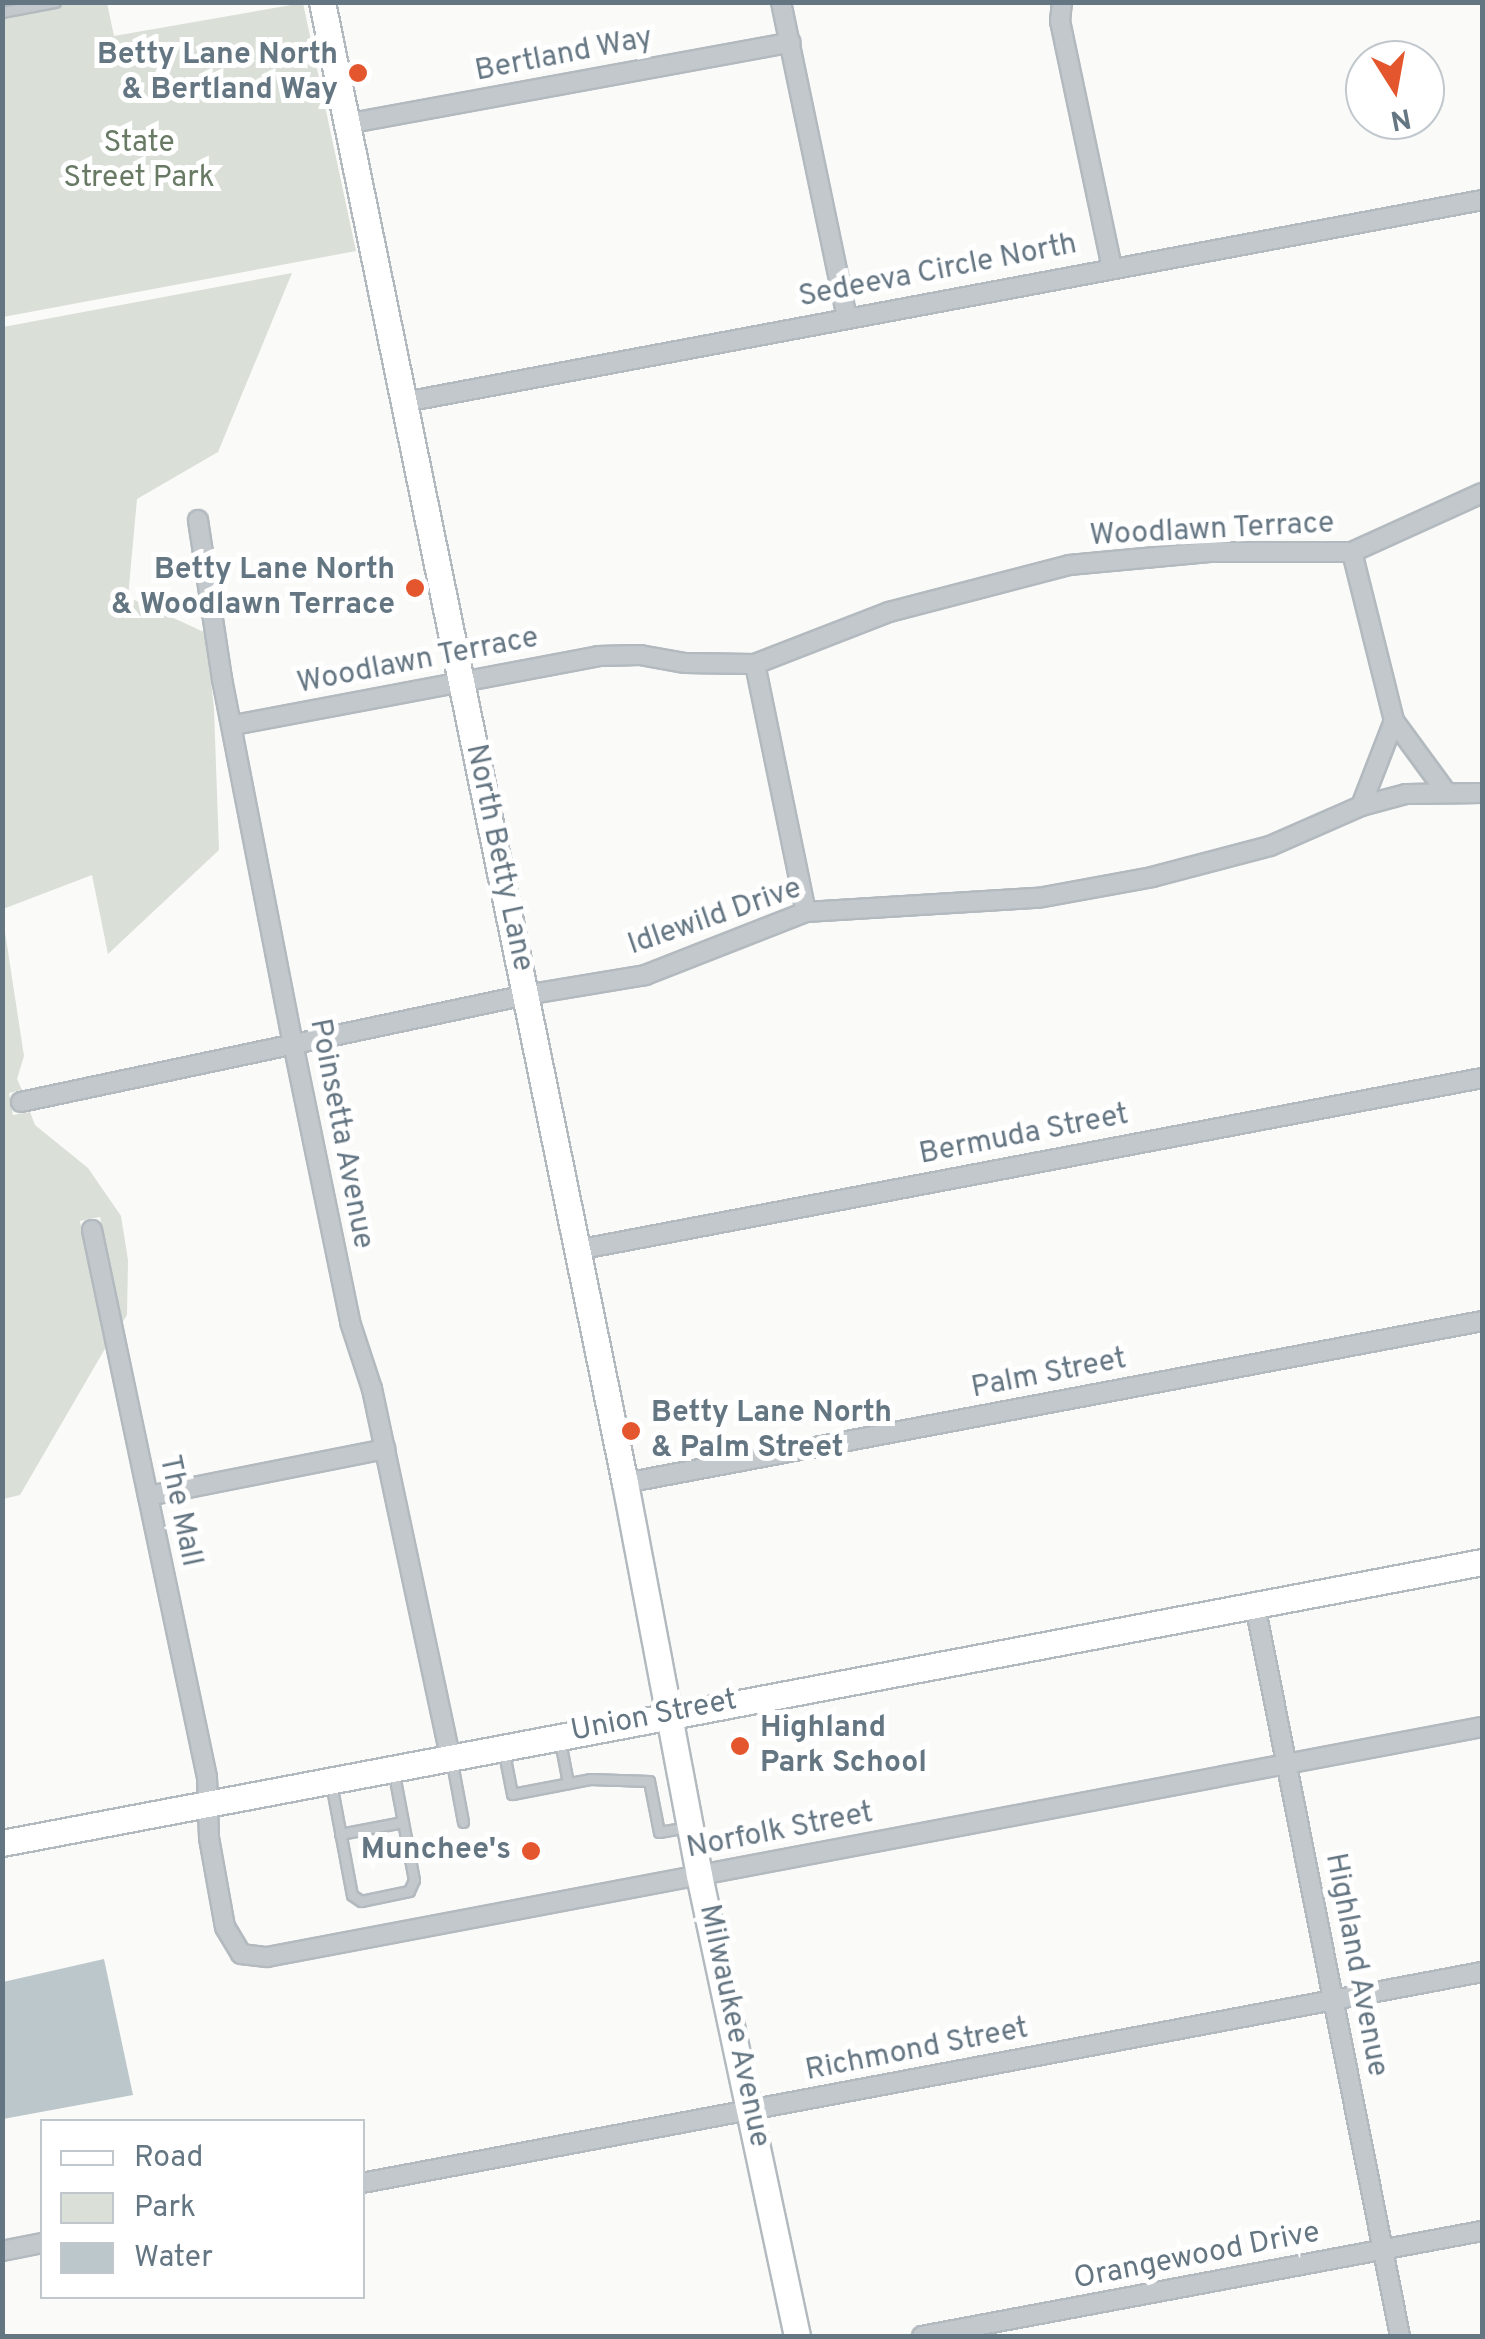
<!DOCTYPE html>
<style>
body{margin:0}
#map{position:relative;width:1485px;height:2339px;overflow:hidden;background:#fafaf8;font-family:Overpass,sans-serif}
div>[style]{position:absolute}
.green>*{inset:0;background:#dadfd7}
.water>*{inset:0;background:#bbc7cb}
.roads{filter:drop-shadow(2px 0 #b3babf) drop-shadow(-2px 0 #b3babf) drop-shadow(0 2px #b3babf) drop-shadow(0 -2px #b3babf)}
.lane>*{height:9px;margin:-4.5px;padding:0 4.5px;transform-origin:4.5px;border-radius:4.5px;background:#c3c8cc}
.street>*{height:18px;margin:-9px;padding:0 9px;transform-origin:9px;border-radius:9px;background:#c3c8cc}
.secondary>*{height:25px;margin:-12.5px;padding:0 12.5px;transform-origin:12.5px;border-radius:12.5px;background:#fff}
.dots>*{width:28px;height:28px;translate:-50% -50%;box-sizing:border-box;border:5px solid #fff;border-radius:50%}
span{translate:-50% -50%;white-space:nowrap;text-align:center;line-height:1.15;-webkit-text-stroke:10px #fff;paint-order:stroke}
.poi-label{font-size:30px;color:#657683;font-weight:700}
.right{translate:-100% -50%;text-align:right}
.left{translate:0 -50%;text-align:left}
.street-label{font-size:30px;color:#657683}
.park-label{font-size:30px;color:#687a64}
.frame{position:absolute;inset:0;border:5px solid #657683;pointer-events:none}
.legend{position:absolute;left:40px;top:2119px;width:325px;height:180px;box-sizing:border-box;background:#fff;border:2px solid #c1c8cd;margin:0;padding:12px 18px;list-style:none;font-size:30px;color:#657683}
.legend li{display:flex;align-items:center;gap:20px;height:50px}
.legend b{width:50px;border:2px solid #c1c8cd}
.north{position:absolute;left:1345px;top:40px;width:100px;height:100px;box-sizing:border-box;background:#fff;border:2px solid #c1c8cd;border-radius:50%;rotate:169deg;font-size:28px;font-weight:700;line-height:40px;text-align:center;color:#657683}
.north::after{content:'';display:block;margin:auto;width:35px;height:45px;background:#e4572e;clip-path:polygon(50% 0,100% 100%,50% 72%,0 100%)}
</style>
<div id="map">
<div class="green">
<i style="clip-path:polygon(3px 3px,107px 3px,114px 36px,303px 3px,356px 251px,3px 317px)"></i>
<i style="clip-path:polygon(292px 273px,218px 452px,137px 499px,128px 597px,206px 633px,214px 709px,219px 850px,108px 954px,92px 875px,3px 909px,3px 327px)"></i>
<i style="clip-path:polygon(3px 919px,24px 1056px,17px 1079px,22px 1090px,9px 1093px,13px 1115px,30px 1112px,35px 1125px,88px 1168px,121px 1216px,128px 1260px,127px 1315px,122px 1323px,100px 1217px,80px 1221px,106px 1347px,20px 1495px,3px 1499px)"></i>
</div>
<div class="water">
<i style="clip-path:polygon(104px 1959px,133px 2095px,3px 2119px,3px 1982px)"></i>
</div>
<div class="roads">
<div class="lane">
<i style="left:2px;top:12px;width:54px;rotate:-10.7deg"></i>
<i style="left:560px;top:1741px;width:43px;rotate:79.2deg"></i>
<i style="left:503px;top:1748px;width:47px;rotate:78.9deg"></i>
<i style="left:512px;top:1794px;width:79px;rotate:-10.9deg"></i>
<i style="left:590px;top:1779px;width:59px;rotate:1.9deg"></i>
<i style="left:649px;top:1781px;width:52px;rotate:78.9deg"></i>
<i style="left:659px;top:1832px;width:27px;rotate:-10deg"></i>
<i style="left:452px;top:1763px;width:60px;rotate:79.4deg"></i>
<i style="left:331px;top:1783px;width:114px;rotate:79.4deg"></i>
<i style="left:352px;top:1895px;width:11px;rotate:34deg"></i>
<i style="left:361px;top:1901px;width:49px;rotate:-11.8deg"></i>
<i style="left:409px;top:1891px;width:12px;rotate:-66deg"></i>
<i style="left:414px;top:1880px;width:113px;rotate:-100.7deg"></i>
<i style="left:340px;top:1834px;width:64px;rotate:-10.8deg"></i>
</div>
<div class="street">
<i style="left:781px;top:2px;width:322px;rotate:78.2deg"></i>
<i style="left:1062px;top:2px;width:19px;rotate:96deg"></i>
<i style="left:1060px;top:21px;width:251px;rotate:78.1deg"></i>
<i style="left:346px;top:124px;width:452px;rotate:-10.4deg"></i>
<i style="left:405px;top:402px;width:1096px;rotate:-10.62deg"></i>
<i style="left:198px;top:520px;width:161px;rotate:81.4deg"></i>
<i style="left:222px;top:679px;width:376px;rotate:79deg"></i>
<i style="left:294px;top:1048px;width:280px;rotate:78.4deg"></i>
<i style="left:350px;top:1322px;width:71px;rotate:71.8deg"></i>
<i style="left:372px;top:1389px;width:374px;rotate:78deg"></i>
<i style="left:1352px;top:552px;width:174px;rotate:76deg"></i>
<i style="left:1394px;top:721px;width:88px;rotate:53.8deg"></i>
<i style="left:755px;top:664px;width:253px;rotate:78.4deg"></i>
<i style="left:234px;top:725px;width:370px;rotate:-10.7deg"></i>
<i style="left:598px;top:656px;width:42px;rotate:-1.4deg"></i>
<i style="left:640px;top:655px;width:46px;rotate:10.1deg"></i>
<i style="left:685px;top:663px;width:70px;rotate:0.8deg"></i>
<i style="left:755px;top:664px;width:144px;rotate:-21.2deg"></i>
<i style="left:889px;top:612px;width:186px;rotate:-14.6deg"></i>
<i style="left:1069px;top:565px;width:141px;rotate:-5.3deg"></i>
<i style="left:1209px;top:552px;width:143px"></i>
<i style="left:1352px;top:552px;width:143px;rotate:-24.4deg"></i>
<i style="left:1361px;top:806px;width:91px;rotate:-68.8deg"></i>
<i style="left:21px;top:1102px;width:516px;rotate:-11.96deg"></i>
<i style="left:526px;top:995px;width:121px;rotate:-9.5deg"></i>
<i style="left:645px;top:975px;width:173px;rotate:-21.4deg"></i>
<i style="left:806px;top:912px;width:232px;rotate:-3.5deg"></i>
<i style="left:1038px;top:898px;width:116px;rotate:-10.4deg"></i>
<i style="left:1152px;top:877px;width:122px;rotate:-14.7deg"></i>
<i style="left:1270px;top:846px;width:99px;rotate:-23.7deg"></i>
<i style="left:1361px;top:806px;width:47px;rotate:-14.9deg"></i>
<i style="left:1406px;top:794px;width:76px;rotate:-0.8deg"></i>
<i style="left:92px;top:1230px;width:559px;rotate:78.13deg"></i>
<i style="left:207px;top:1777px;width:61px;rotate:88.1deg"></i>
<i style="left:209px;top:1838px;width:90px;rotate:79.8deg"></i>
<i style="left:225px;top:1927px;width:31px;rotate:59deg"></i>
<i style="left:241px;top:1954px;width:26px;rotate:7deg"></i>
<i style="left:267px;top:1957px;width:1237px;rotate:-10.72deg"></i>
<i style="left:577px;top:1250px;width:921px;rotate:-10.76deg"></i>
<i style="left:625px;top:1483px;width:872px;rotate:-10.7deg"></i>
<i style="left:148px;top:1496px;width:242px;rotate:-11.2deg"></i>
<i style="left:1255px;top:1605px;width:745px;rotate:78.78deg"></i>
<i style="left:362px;top:2183px;width:1140px;rotate:-10.67deg"></i>
<i style="left:2px;top:2251px;width:41px;rotate:-11.3deg"></i>
<i style="left:922px;top:2336px;width:570px;rotate:-10.62deg"></i>
</div>
<div class="secondary">
<i style="left:322px;top:2px;width:1512px;rotate:78.44deg"></i>
<i style="left:625px;top:1483px;width:399px;rotate:79.3deg"></i>
<i style="left:699px;top:1875px;width:471px;rotate:78deg"></i>
<i style="left:2px;top:1843px;width:1506px;rotate:-10.75deg"></i>
</div>
</div>
<div class="dots">
<i style="left:358px;top:73px;background:#e4572e"></i>
<i style="left:415px;top:588px;background:#e4572e"></i>
<i style="left:631px;top:1431px;background:#e4572e"></i>
<i style="left:740px;top:1746px;background:#e4572e"></i>
<i style="left:531px;top:1851px;background:#e4572e"></i>
</div>
<div class="poi-label">
<span class="right" style="left:338px;top:73px">Betty Lane North<br>&amp; Bertland Way</span>
<span class="right" style="left:395px;top:588px">Betty Lane North<br>&amp; Woodlawn Terrace</span>
<span class="left" style="left:651px;top:1431px">Betty Lane North<br>&amp; Palm Street</span>
<span class="left" style="left:760px;top:1746px">Highland<br>Park School</span>
<span class="right" style="left:511px;top:1851px">Munchee's</span>
</div>
<div class="street-label">
<span style="left:564px;top:56px;rotate:-11deg">Bertland Way</span>
<span style="left:938px;top:272px;rotate:-11deg">Sedeeva Circle North</span>
<span style="left:1212px;top:531px;rotate:-3deg">Woodlawn Terrace</span>
<span style="left:418px;top:662px;rotate:-11deg">Woodlawn Terrace</span>
<span style="left:498px;top:858px;rotate:78deg">North Betty Lane</span>
<span style="left:715px;top:918px;rotate:-19deg">Idlewild Drive</span>
<span style="left:340px;top:1134px;rotate:79deg">Poinsetta Avenue</span>
<span style="left:1024px;top:1136px;rotate:-11deg">Bermuda Street</span>
<span style="left:1049px;top:1375px;rotate:-11deg">Palm Street</span>
<span style="left:179px;top:1511px;rotate:78deg">The Mall</span>
<span style="left:654px;top:1717px;rotate:-11deg">Union Street</span>
<span style="left:780px;top:1832px;rotate:-11deg">Norfolk Street</span>
<span style="left:1355px;top:1965px;rotate:79deg">Highland Avenue</span>
<span style="left:733px;top:2026px;rotate:78deg">Milwaukee Avenue</span>
<span style="left:917px;top:2051px;rotate:-11deg">Richmond Street</span>
<span style="left:1197px;top:2257px;rotate:-11deg">Orangewood Drive</span>
</div>
<div class="park-label">
<span style="left:139px;top:161px">State<br>Street Park</span>
</div>
<div class="frame"></div>
<ul class="legend">
<li><b style="height:12px;background:#fff"></b>Road</li>
<li><b style="height:28px;background:#dadfd7"></b>Park</li>
<li><b style="height:28px;background:#bbc7cb"></b>Water</li>
</ul>
<div class="north">N</div>
</div>
